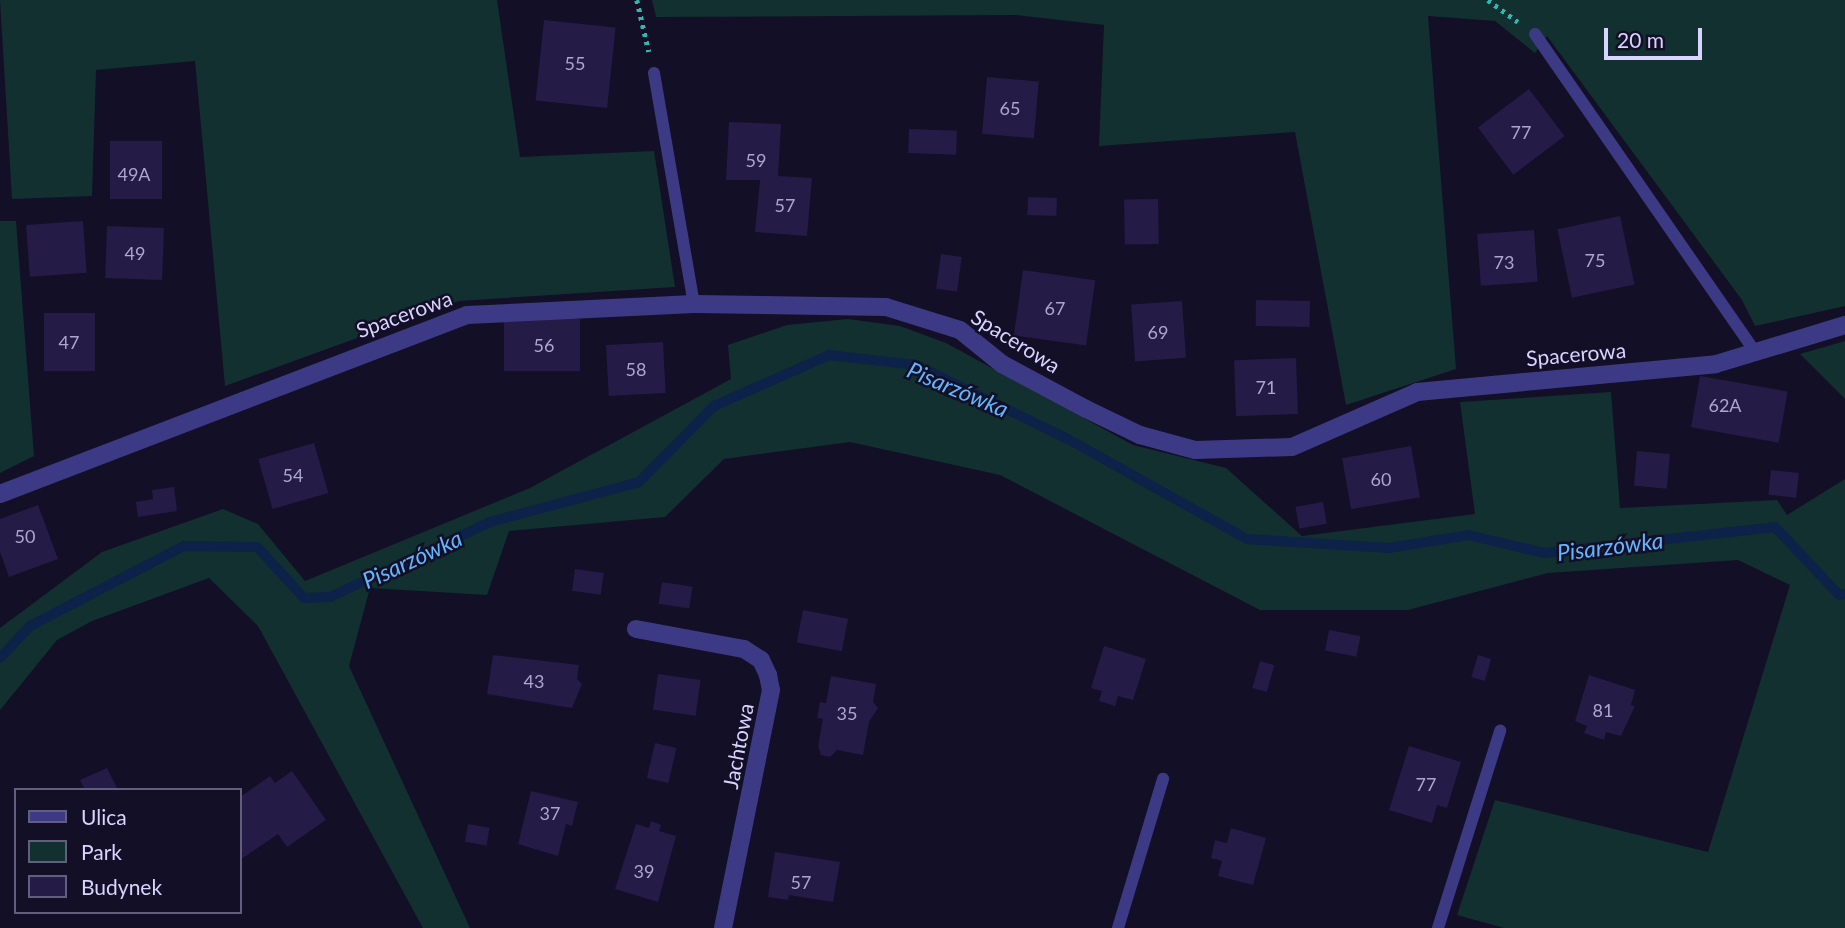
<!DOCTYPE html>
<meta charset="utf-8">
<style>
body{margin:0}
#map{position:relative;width:1845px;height:928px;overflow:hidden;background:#130f26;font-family:Lato,sans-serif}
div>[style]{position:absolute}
.green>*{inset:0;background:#12302f}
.stream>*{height:10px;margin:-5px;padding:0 5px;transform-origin:5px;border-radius:5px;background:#0c2248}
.building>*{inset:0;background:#241b47;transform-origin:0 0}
.path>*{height:4.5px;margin-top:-2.25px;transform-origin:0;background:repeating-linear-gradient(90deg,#2fb8b0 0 3.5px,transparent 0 8.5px)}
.service>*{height:12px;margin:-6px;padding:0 6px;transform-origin:6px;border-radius:6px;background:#3d3a85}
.minor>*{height:18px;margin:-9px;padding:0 9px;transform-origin:9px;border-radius:9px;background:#3d3a85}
span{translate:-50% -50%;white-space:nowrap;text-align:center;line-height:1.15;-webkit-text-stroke:5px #130f26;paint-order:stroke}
.number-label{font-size:18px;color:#aca6d1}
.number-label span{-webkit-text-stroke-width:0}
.street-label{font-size:21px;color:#d9d4ff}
.water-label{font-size:23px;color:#62b6ff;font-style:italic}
.legend{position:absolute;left:14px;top:788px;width:228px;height:126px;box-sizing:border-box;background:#130f26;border:2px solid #625e7d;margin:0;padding:9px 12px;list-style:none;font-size:21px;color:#d9d4ff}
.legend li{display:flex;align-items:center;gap:14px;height:35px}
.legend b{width:35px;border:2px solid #625e7d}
.scale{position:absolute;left:1604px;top:28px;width:98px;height:32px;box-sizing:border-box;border:4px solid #d9d4ff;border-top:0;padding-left:9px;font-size:21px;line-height:24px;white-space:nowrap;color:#d9d4ff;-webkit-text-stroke:5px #130f26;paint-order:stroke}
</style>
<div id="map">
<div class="green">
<i style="clip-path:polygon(0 0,497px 0,520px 157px,654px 151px,675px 287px,459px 301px,225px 386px,195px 61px,96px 70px,92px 196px,12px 199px)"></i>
<i style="clip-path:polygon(652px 0,1845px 0,1845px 306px,1755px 326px,1742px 300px,1547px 36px,1535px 53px,1495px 21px,1428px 16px,1456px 369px,1346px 405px,1295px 132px,1099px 146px,1104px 25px,1016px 15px,656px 17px)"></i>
<i style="clip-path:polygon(0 221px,16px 221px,34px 456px,0 473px)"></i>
<i style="clip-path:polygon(848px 319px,900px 326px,946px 343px,1133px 445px,1226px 468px,1302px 536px,1475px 514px,1460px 402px,1611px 392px,1620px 508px,1777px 500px,1787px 515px,1845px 479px,1845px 928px,1504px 928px,1457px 915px,1495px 800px,1708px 852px,1790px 585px,1738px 560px,1548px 573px,1408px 610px,1260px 610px,1000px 475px,850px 442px,724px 459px,665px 517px,509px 531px,487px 595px,370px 588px,349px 666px,470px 928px,423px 928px,258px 626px,209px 578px,92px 621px,57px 640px,0 710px,0 628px,102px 552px,223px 509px,258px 524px,305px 581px,530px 488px,731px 379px,728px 345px,787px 325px)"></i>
<i style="clip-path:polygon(1845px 341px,1845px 399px,1800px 354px)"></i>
</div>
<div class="stream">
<i style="left:0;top:658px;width:44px;rotate:-46.8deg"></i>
<i style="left:30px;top:626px;width:174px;rotate:-27.5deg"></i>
<i style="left:184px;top:546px;width:73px;rotate:0.8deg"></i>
<i style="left:257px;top:547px;width:69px;rotate:47.3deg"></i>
<i style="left:304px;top:598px;width:26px;rotate:-2deg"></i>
<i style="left:330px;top:597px;width:177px;rotate:-25.1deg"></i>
<i style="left:490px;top:522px;width:154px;rotate:-15deg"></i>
<i style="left:639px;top:482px;width:107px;rotate:-45.4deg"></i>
<i style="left:714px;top:406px;width:126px;rotate:-23.9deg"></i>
<i style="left:829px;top:355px;width:88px;rotate:6.6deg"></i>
<i style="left:916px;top:365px;width:169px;rotate:26deg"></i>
<i style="left:1068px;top:439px;width:205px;rotate:29.2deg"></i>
<i style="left:1247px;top:539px;width:142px;rotate:3.6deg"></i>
<i style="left:1389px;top:548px;width:80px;rotate:-9.3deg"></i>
<i style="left:1468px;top:535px;width:78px;rotate:13.3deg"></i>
<i style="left:1544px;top:553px;width:232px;rotate:-6.4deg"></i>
<i style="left:1775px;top:527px;width:93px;rotate:46.7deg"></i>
<i style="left:1839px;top:595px;width:6px;rotate:-9deg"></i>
</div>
<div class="building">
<i style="left:544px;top:20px;width:72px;height:81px;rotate:6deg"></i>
<i style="left:987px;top:77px;width:52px;height:57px;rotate:5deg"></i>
<i style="left:1529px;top:89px;width:59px;height:64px;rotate:53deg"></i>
<i style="clip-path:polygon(729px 122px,781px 124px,778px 176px,812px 178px,807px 236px,755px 232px,760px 180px,726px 180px)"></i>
<i style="left:909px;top:129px;width:48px;height:24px;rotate:2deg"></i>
<i style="left:110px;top:141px;width:52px;height:58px"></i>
<i style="left:1028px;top:197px;width:29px;height:18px;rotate:2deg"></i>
<i style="left:1158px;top:199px;width:45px;height:34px;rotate:89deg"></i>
<i style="left:1620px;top:216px;width:70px;height:64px;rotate:78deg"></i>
<i style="left:83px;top:221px;width:52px;height:57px;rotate:86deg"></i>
<i style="left:107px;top:226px;width:57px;height:52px;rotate:2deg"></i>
<i style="left:1534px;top:230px;width:52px;height:57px;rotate:86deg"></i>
<i style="left:941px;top:254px;width:21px;height:35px;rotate:8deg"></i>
<i style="left:1023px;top:270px;width:73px;height:66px;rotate:8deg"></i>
<i style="left:1256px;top:300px;width:54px;height:26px;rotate:1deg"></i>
<i style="left:1182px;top:301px;width:57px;height:51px;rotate:86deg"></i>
<i style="left:95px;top:313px;width:58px;height:51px;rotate:90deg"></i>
<i style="left:504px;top:319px;width:76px;height:52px"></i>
<i style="left:663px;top:342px;width:51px;height:57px;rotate:87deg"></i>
<i style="left:1296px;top:358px;width:56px;height:62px;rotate:88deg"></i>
<i style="left:1700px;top:376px;width:89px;height:52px;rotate:10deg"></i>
<i style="left:314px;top:443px;width:52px;height:58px;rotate:74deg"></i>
<i style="left:1411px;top:446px;width:52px;height:70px;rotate:80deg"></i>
<i style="left:1637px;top:451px;width:33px;height:35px;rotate:5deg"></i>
<i style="left:1771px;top:470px;width:28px;height:25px;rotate:6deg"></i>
<i style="clip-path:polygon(174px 487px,177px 511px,138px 517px,136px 502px,153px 499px,152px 490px)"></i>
<i style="left:1323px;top:502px;width:22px;height:28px;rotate:80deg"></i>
<i style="clip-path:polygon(38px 505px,58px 559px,9px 577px,0 552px,0 519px)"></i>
<i style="left:575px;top:569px;width:29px;height:22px;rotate:8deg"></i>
<i style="left:662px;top:582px;width:31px;height:22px;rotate:9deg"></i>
<i style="left:803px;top:610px;width:46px;height:33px;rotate:11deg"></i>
<i style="left:1329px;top:630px;width:32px;height:21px;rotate:11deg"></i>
<i style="clip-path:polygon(1104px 646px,1146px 659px,1133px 700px,1118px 696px,1115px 706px,1099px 701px,1102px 691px,1091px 688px)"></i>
<i style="clip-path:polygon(493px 655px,579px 665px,577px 679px,582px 684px,572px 708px,487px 694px)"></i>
<i style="left:1478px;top:655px;width:14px;height:23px;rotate:17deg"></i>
<i style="left:1260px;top:661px;width:15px;height:28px;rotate:16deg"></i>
<i style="left:658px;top:674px;width:43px;height:36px;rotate:8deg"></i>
<i style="clip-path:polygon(1589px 675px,1635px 690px,1631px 705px,1635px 706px,1621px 736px,1606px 732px,1604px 740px,1584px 733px,1587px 726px,1575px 721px)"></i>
<i style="clip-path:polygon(831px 676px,876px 684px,873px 702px,878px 708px,869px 722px,863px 755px,837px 750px,830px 757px,821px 755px,818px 746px,823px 719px,817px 718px,820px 702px,826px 703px)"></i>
<i style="left:655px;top:743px;width:22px;height:36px;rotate:13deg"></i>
<i style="clip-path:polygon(1409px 746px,1461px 762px,1447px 808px,1437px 805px,1432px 823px,1389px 810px)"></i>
<i style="clip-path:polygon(107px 768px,118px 790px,85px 790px,80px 780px)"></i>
<i style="clip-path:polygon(292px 771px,326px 820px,287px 847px,278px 834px,240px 860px,240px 797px,270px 776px,275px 783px)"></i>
<i style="clip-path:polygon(531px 791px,578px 802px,572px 826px,566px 824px,558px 856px,518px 844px)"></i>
<i style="clip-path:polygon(651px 821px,661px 825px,659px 831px,676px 836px,658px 902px,615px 889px,636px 824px,649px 828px)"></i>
<i style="left:468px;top:824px;width:22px;height:18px;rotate:10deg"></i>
<i style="clip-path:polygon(1231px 828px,1266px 838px,1253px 885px,1218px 876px,1222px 861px,1211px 858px,1215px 840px,1227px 843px)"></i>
<i style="clip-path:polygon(775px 852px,840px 862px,833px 902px,789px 895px,788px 900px,768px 897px)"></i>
</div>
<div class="path">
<i style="left:637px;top:0;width:53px;rotate:77deg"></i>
<i style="left:1488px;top:0;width:37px;rotate:36deg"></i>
</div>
<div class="service">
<i style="left:1535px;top:34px;width:387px;rotate:55.3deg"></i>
<i style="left:654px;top:73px;width:234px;rotate:80.2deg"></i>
<i style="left:1118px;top:928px;width:156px;rotate:-73.2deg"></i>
<i style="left:1438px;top:928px;width:207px;rotate:-72.5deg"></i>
</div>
<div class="minor">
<i style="left:0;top:494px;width:500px;rotate:-20.97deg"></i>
<i style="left:467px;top:315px;width:227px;rotate:-2.8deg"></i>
<i style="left:694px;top:304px;width:192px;rotate:0.9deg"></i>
<i style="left:886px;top:307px;width:77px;rotate:17.3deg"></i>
<i style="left:960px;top:330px;width:54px;rotate:39deg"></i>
<i style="left:1002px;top:364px;width:95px;rotate:28.2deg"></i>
<i style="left:1086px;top:409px;width:60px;rotate:25.7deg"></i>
<i style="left:1140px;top:435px;width:57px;rotate:15.3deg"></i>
<i style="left:1195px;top:450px;width:97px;rotate:-1.8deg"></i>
<i style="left:1292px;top:447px;width:137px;rotate:-23.7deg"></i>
<i style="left:1417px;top:392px;width:300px;rotate:-5.3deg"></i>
<i style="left:1716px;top:364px;width:135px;rotate:-16.8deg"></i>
<i style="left:636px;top:629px;width:110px;rotate:10.5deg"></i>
<i style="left:744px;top:649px;width:20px;rotate:33deg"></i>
<i style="left:761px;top:660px;width:17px;rotate:65deg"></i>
<i style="left:768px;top:675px;width:15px;rotate:79deg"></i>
<i style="left:771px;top:690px;width:243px;rotate:101.4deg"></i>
</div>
<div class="number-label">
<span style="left:575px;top:63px">55</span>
<span style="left:1010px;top:108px">65</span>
<span style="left:1521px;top:132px">77</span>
<span style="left:756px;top:160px">59</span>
<span style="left:134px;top:174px">49A</span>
<span style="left:785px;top:205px">57</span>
<span style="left:135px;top:253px">49</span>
<span style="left:1595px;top:260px">75</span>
<span style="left:1504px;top:262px">73</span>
<span style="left:1055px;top:308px">67</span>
<span style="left:1158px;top:332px">69</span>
<span style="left:69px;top:342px">47</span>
<span style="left:544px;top:345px">56</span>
<span style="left:636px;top:369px">58</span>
<span style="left:1266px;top:387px">71</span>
<span style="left:1725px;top:405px">62A</span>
<span style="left:293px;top:475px">54</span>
<span style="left:1381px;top:479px">60</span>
<span style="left:25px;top:536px">50</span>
<span style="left:534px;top:681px">43</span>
<span style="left:1603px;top:710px">81</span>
<span style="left:847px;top:713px">35</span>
<span style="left:1426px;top:784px">77</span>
<span style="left:550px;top:813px">37</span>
<span style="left:644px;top:871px">39</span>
<span style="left:801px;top:882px">57</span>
</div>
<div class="street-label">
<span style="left:404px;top:314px;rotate:-20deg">Spacerowa</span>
<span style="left:1016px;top:341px;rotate:32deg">Spacerowa</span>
<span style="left:1576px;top:354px;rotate:-5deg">Spacerowa</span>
<span style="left:738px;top:746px;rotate:-79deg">Jachtowa</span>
</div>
<div class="water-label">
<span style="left:958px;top:389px;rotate:23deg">Pisarzówka</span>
<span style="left:1610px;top:546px;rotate:-7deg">Pisarzówka</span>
<span style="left:412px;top:559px;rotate:-25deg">Pisarzówka</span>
</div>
<ul class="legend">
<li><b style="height:9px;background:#3d3a85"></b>Ulica</li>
<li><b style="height:19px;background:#12302f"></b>Park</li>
<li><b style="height:19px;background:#241b47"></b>Budynek</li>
</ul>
<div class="scale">20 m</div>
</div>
